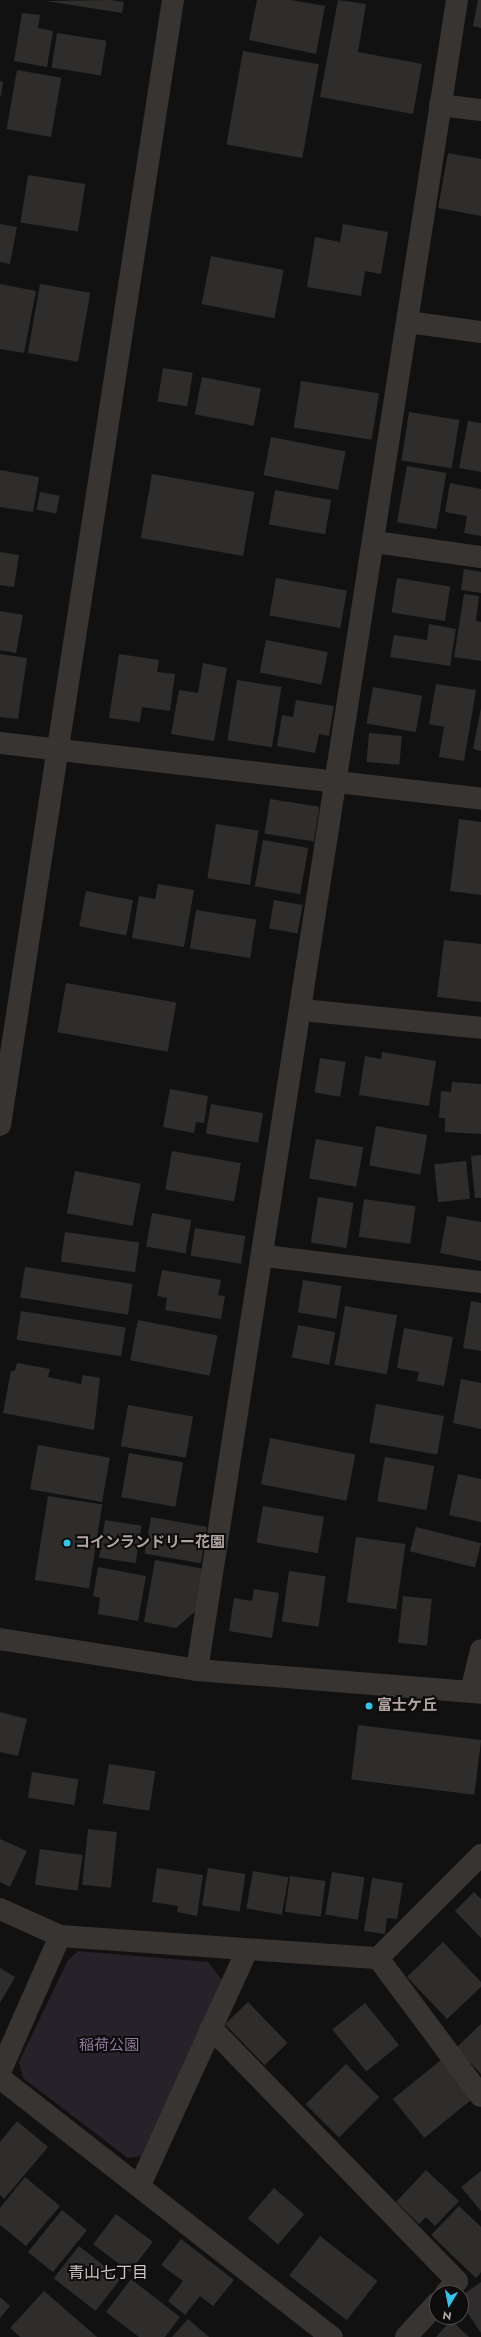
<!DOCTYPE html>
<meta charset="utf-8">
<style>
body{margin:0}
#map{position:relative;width:481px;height:2337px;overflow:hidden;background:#121111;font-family:Jost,"Noto Sans JP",sans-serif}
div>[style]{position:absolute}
.green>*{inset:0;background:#272129}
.building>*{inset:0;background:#2e2d2c;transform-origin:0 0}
.minor>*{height:22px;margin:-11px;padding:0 11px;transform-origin:11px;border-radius:11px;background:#373432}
.dots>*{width:11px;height:11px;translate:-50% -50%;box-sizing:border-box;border:2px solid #0d0c0c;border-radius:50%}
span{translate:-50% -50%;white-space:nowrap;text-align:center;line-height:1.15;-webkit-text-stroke:4px #0d0c0c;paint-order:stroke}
.poi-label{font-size:15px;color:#b2a6a2;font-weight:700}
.left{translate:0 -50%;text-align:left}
.park-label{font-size:15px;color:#8f7a9d}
.neighbourhood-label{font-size:16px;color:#cec6c3}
.north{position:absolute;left:429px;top:2285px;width:40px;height:40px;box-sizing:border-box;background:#0d0c0c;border:1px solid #4f4a48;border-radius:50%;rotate:190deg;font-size:11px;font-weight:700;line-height:16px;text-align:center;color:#b2a6a2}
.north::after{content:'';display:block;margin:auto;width:14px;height:18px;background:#31c5ea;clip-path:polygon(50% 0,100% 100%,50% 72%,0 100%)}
</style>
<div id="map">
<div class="green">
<i style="clip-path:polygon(78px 1951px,208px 1962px,222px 1980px,141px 2156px,128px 2158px,23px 2078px,19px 2062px,68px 1960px)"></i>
</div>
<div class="building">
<i style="clip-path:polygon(111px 0,124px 2px,122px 13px,46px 1px)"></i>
<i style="clip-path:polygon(257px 0,291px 0,325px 6px,316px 54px,249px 40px)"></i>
<i style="clip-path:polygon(338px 0,366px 4px,358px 52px,422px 64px,413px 114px,320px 97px)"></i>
<i style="clip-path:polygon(478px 0,481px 0,481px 28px,473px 26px)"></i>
<i style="clip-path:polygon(22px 13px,40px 15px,38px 28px,53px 31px,47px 67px,14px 61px)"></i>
<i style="left:57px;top:33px;width:50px;height:35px;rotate:9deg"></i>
<i style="left:243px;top:51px;width:77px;height:95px;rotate:10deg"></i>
<i style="left:17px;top:70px;width:45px;height:60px;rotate:10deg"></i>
<i style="clip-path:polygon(0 81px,3px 82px,1px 96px,0 95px)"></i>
<i style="clip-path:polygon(448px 153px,481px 159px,481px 216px,438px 208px)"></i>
<i style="left:28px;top:175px;width:58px;height:48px;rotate:9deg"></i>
<i style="clip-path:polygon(0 224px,17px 227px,10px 264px,0 262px)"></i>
<i style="clip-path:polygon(343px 224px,388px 232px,381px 274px,365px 271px,361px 296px,307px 287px,315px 237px,340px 242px)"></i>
<i style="left:211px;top:256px;width:74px;height:49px;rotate:11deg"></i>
<i style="clip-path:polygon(0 284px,36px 291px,24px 353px,0 349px)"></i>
<i style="left:40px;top:284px;width:51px;height:70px;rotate:10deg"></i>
<i style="left:163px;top:368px;width:30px;height:34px;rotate:9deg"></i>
<i style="left:202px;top:377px;width:60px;height:38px;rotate:11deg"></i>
<i style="left:301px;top:381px;width:79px;height:47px;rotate:9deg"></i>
<i style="left:409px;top:412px;width:51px;height:49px;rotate:9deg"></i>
<i style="clip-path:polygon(468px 421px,481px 423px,481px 472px,459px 468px)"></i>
<i style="left:271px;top:437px;width:76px;height:39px;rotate:11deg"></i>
<i style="left:407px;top:466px;width:40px;height:57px;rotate:10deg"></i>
<i style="clip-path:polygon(0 470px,39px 477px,33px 512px,0 507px)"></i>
<i style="left:152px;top:474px;width:104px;height:65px;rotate:10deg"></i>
<i style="clip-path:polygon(450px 483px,481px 489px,481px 536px,464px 533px,467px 516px,445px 512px)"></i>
<i style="left:275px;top:490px;width:57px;height:35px;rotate:10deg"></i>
<i style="left:40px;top:492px;width:20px;height:18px;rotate:11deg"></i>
<i style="clip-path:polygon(0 552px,19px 555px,14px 587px,0 585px)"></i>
<i style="clip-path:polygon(464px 569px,481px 572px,481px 593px,461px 590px)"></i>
<i style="left:276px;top:578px;width:72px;height:38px;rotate:10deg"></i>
<i style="left:397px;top:578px;width:54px;height:35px;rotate:9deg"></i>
<i style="clip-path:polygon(464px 594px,479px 596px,476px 621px,481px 622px,481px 661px,454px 657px)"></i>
<i style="clip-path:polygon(0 611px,23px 615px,16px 653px,0 650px)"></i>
<i style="clip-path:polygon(429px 624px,456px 629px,450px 666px,390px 657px,394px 635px,427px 640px)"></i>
<i style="left:266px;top:640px;width:63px;height:33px;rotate:11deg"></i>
<i style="clip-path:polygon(0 654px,27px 658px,18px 719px,0 717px)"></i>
<i style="clip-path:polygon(119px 654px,159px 660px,157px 672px,175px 674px,170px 711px,142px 707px,140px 722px,109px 718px)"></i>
<i style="clip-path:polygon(203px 663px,227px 668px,214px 741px,171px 734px,179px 690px,198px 693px)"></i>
<i style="left:237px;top:680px;width:45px;height:61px;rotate:9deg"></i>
<i style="clip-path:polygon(436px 684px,476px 690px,464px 761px,439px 757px,444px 727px,429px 724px)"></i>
<i style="left:373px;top:687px;width:50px;height:37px;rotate:10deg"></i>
<i style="clip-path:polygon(296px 700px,334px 706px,329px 736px,319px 734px,315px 753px,277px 746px,282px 715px,293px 717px)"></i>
<i style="clip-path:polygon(481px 708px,481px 751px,473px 749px)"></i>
<i style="left:369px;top:733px;width:33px;height:29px;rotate:5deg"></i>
<i style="left:270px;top:799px;width:50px;height:35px;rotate:9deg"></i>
<i style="clip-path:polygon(459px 819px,481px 822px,481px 895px,450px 891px)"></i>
<i style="left:216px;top:824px;width:43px;height:55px;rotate:9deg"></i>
<i style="left:263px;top:840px;width:46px;height:47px;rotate:10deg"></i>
<i style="clip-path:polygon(158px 884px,194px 890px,184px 947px,132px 938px,139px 896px,155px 899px)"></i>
<i style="left:86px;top:891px;width:48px;height:36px;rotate:11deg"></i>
<i style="left:274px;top:900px;width:29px;height:29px;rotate:10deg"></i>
<i style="left:196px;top:910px;width:61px;height:39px;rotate:9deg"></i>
<i style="clip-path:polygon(444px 940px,481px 944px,481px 1002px,437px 997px)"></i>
<i style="left:66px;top:983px;width:112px;height:50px;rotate:10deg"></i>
<i style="clip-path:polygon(382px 1052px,436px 1061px,429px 1106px,359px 1095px,365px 1056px,381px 1059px)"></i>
<i style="left:320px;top:1058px;width:26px;height:35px;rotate:9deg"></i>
<i style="clip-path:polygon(452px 1082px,481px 1084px,481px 1134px,445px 1132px,445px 1118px,439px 1118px,441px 1091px,451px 1092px)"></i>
<i style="clip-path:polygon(170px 1089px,208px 1096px,204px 1123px,196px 1122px,194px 1133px,163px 1127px)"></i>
<i style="left:211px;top:1104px;width:53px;height:30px;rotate:10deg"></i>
<i style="left:376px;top:1126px;width:52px;height:40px;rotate:10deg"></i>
<i style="left:316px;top:1139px;width:48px;height:40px;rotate:10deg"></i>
<i style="left:172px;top:1151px;width:70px;height:39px;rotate:10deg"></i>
<i style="clip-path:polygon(481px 1155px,481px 1198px,475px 1198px,471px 1156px)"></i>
<i style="left:466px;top:1161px;width:38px;height:32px;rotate:84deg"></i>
<i style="left:75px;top:1171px;width:67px;height:43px;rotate:11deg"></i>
<i style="left:318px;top:1197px;width:36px;height:46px;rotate:9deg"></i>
<i style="left:364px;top:1199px;width:52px;height:38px;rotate:8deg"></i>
<i style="left:152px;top:1213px;width:40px;height:34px;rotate:10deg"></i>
<i style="clip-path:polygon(447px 1216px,481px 1222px,481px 1261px,440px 1253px)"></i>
<i style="left:195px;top:1228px;width:51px;height:28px;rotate:9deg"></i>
<i style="left:65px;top:1232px;width:75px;height:30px;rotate:8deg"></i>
<i style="left:25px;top:1267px;width:109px;height:31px;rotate:9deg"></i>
<i style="clip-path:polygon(162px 1270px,221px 1280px,218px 1295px,225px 1296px,221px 1319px,165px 1310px,167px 1298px,157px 1296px)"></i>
<i style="left:303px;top:1280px;width:39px;height:33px;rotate:9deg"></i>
<i style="clip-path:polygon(471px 1301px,481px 1303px,481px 1351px,463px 1348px)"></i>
<i style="left:345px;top:1306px;width:53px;height:60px;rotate:10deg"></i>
<i style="left:21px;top:1311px;width:106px;height:29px;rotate:9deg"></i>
<i style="left:138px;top:1320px;width:81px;height:41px;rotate:11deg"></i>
<i style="left:298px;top:1325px;width:38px;height:33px;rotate:11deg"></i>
<i style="clip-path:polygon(404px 1328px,453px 1337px,444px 1386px,417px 1381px,419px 1372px,397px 1368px)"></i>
<i style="clip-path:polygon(17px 1363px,50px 1369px,48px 1377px,81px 1384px,83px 1375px,100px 1378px,94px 1430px,3px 1413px,11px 1371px,15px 1371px)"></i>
<i style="clip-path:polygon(461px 1379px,481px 1383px,481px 1429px,453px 1423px)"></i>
<i style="left:376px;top:1404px;width:69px;height:39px;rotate:10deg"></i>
<i style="left:128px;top:1405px;width:66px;height:42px;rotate:10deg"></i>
<i style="left:270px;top:1438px;width:87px;height:47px;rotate:11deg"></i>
<i style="left:38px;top:1445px;width:73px;height:45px;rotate:10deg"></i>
<i style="left:129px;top:1453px;width:55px;height:45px;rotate:10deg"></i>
<i style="left:385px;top:1457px;width:50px;height:45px;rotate:10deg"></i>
<i style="clip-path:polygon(458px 1474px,481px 1479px,481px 1522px,449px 1515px)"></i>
<i style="left:48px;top:1496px;width:55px;height:85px;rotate:9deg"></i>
<i style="left:263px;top:1506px;width:62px;height:37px;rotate:10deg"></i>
<i style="left:151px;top:1517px;width:57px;height:37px;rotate:10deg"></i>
<i style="left:105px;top:1520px;width:37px;height:38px;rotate:9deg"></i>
<i style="left:416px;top:1527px;width:67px;height:25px;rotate:14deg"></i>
<i style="left:356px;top:1537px;width:50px;height:66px;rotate:8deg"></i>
<i style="clip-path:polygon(155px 1560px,205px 1569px,198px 1609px,176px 1628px,144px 1622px)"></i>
<i style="clip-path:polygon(98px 1567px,146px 1576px,138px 1621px,98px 1614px,100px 1598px,93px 1596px)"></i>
<i style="left:289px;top:1571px;width:37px;height:51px;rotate:8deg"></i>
<i style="clip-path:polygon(254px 1589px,279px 1593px,272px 1638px,229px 1631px,234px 1598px,252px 1601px)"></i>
<i style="left:403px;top:1596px;width:29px;height:47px;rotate:6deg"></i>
<i style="clip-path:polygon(0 1712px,27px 1719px,18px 1756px,0 1752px)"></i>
<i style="left:358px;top:1725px;width:124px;height:55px;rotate:7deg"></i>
<i style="left:109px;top:1764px;width:47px;height:40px;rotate:9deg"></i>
<i style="left:32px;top:1772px;width:47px;height:26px;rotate:9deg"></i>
<i style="left:88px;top:1829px;width:29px;height:56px;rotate:6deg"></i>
<i style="clip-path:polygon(0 1839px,27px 1851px,10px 1887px,0 1882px)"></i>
<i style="left:40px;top:1849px;width:43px;height:36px;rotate:8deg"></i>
<i style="clip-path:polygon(157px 1868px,203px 1875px,197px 1916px,177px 1912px,178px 1906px,152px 1902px)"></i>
<i style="left:208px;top:1868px;width:38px;height:38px;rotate:9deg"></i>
<i style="left:253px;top:1871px;width:36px;height:38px;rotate:10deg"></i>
<i style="left:332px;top:1872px;width:33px;height:43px;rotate:9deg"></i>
<i style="left:290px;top:1876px;width:36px;height:36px;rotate:8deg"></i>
<i style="clip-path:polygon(372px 1878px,403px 1883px,397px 1919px,387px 1918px,385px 1934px,364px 1931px)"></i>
<i style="clip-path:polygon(474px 1892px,481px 1899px,481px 1938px,455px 1911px)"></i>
<i style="clip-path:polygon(443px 1942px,481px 1982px,481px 1987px,447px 2019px,407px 1977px)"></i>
<i style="clip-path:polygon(0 1968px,15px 1977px,0 2003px)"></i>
<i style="left:248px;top:2002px;width:57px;height:32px;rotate:46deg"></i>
<i style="left:365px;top:2003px;width:54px;height:42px;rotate:51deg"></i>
<i style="clip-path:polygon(481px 2024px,481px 2074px,456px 2048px)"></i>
<i style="left:441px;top:2060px;width:50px;height:62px;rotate:51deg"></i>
<i style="left:346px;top:2064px;width:47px;height:57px;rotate:45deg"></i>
<i style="clip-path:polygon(17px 2121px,48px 2147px,4px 2199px,0 2195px,0 2142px)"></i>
<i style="clip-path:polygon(426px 2170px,459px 2201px,435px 2226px,426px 2217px,419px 2224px,396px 2202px)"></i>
<i style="clip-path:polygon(481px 2171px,481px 2211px,461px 2187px)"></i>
<i style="clip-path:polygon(25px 2177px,60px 2206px,26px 2246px,0 2225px,0 2208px)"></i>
<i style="left:274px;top:2188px;width:40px;height:40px;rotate:41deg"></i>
<i style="clip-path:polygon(459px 2206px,481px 2227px,481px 2272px,476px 2278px,431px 2235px)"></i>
<i style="left:62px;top:2210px;width:32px;height:54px;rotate:39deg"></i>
<i style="left:116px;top:2214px;width:46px;height:38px;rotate:37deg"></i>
<i style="left:320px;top:2236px;width:73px;height:50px;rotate:38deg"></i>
<i style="clip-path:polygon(181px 2239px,234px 2280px,213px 2306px,200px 2296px,185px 2315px,168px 2301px,183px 2281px,161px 2265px)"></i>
<i style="left:79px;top:2246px;width:53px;height:41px;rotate:38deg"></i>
<i style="clip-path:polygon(131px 2279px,180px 2317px,165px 2337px,139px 2337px,106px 2312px)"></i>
<i style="clip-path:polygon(481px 2282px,481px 2333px,461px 2303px,461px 2296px)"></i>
<i style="clip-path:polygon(44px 2291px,97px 2337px,20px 2337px,10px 2328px)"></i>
<i style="clip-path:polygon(0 2297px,10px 2306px,0 2318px)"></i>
<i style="clip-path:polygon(188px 2319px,209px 2337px,172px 2337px)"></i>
<i style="clip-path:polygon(451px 2320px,469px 2337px,436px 2337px)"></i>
</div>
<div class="minor">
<i style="left:440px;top:105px;width:41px;rotate:7deg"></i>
<i style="left:408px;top:322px;width:74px;rotate:7.8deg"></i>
<i style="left:375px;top:542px;width:107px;rotate:8.1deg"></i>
<i style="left:0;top:743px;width:484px;rotate:6.6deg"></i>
<i style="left:302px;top:1010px;width:180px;rotate:5.7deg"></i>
<i style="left:0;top:1125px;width:1138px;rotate:-81.26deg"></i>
<i style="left:265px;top:1256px;width:218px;rotate:6.9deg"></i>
<i style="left:0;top:1639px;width:199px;rotate:8.9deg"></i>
<i style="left:197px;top:1670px;width:285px;rotate:4.6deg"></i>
<i style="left:197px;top:1670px;width:1690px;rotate:-81.15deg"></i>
<i style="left:471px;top:1692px;width:43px;rotate:-76.6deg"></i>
<i style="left:0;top:1909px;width:66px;rotate:24.2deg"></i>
<i style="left:60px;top:1936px;width:319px;rotate:4deg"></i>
<i style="left:378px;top:1958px;width:172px;rotate:53.3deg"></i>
<i style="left:378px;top:1958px;width:146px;rotate:-45deg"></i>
<i style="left:211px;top:2028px;width:353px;rotate:45.8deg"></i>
<i style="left:457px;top:2281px;width:16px;rotate:133deg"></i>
<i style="left:0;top:2072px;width:149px;rotate:-66.2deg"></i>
<i style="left:0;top:2078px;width:421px;rotate:38deg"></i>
<i style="left:140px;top:2185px;width:258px;rotate:-65.5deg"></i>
<i style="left:406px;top:2337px;width:46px;rotate:-47.6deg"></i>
</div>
<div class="dots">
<i style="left:67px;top:1543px;background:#31c5ea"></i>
<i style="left:369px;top:1706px;background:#31c5ea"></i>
</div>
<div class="poi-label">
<span class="left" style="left:75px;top:1543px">コインランドリー花園</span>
<span class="left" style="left:377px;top:1706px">富士ケ丘</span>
</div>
<div class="park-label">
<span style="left:109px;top:2046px">稲荷公園</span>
</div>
<div class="neighbourhood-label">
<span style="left:108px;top:2273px">青山七丁目</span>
</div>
<div class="north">N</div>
</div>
